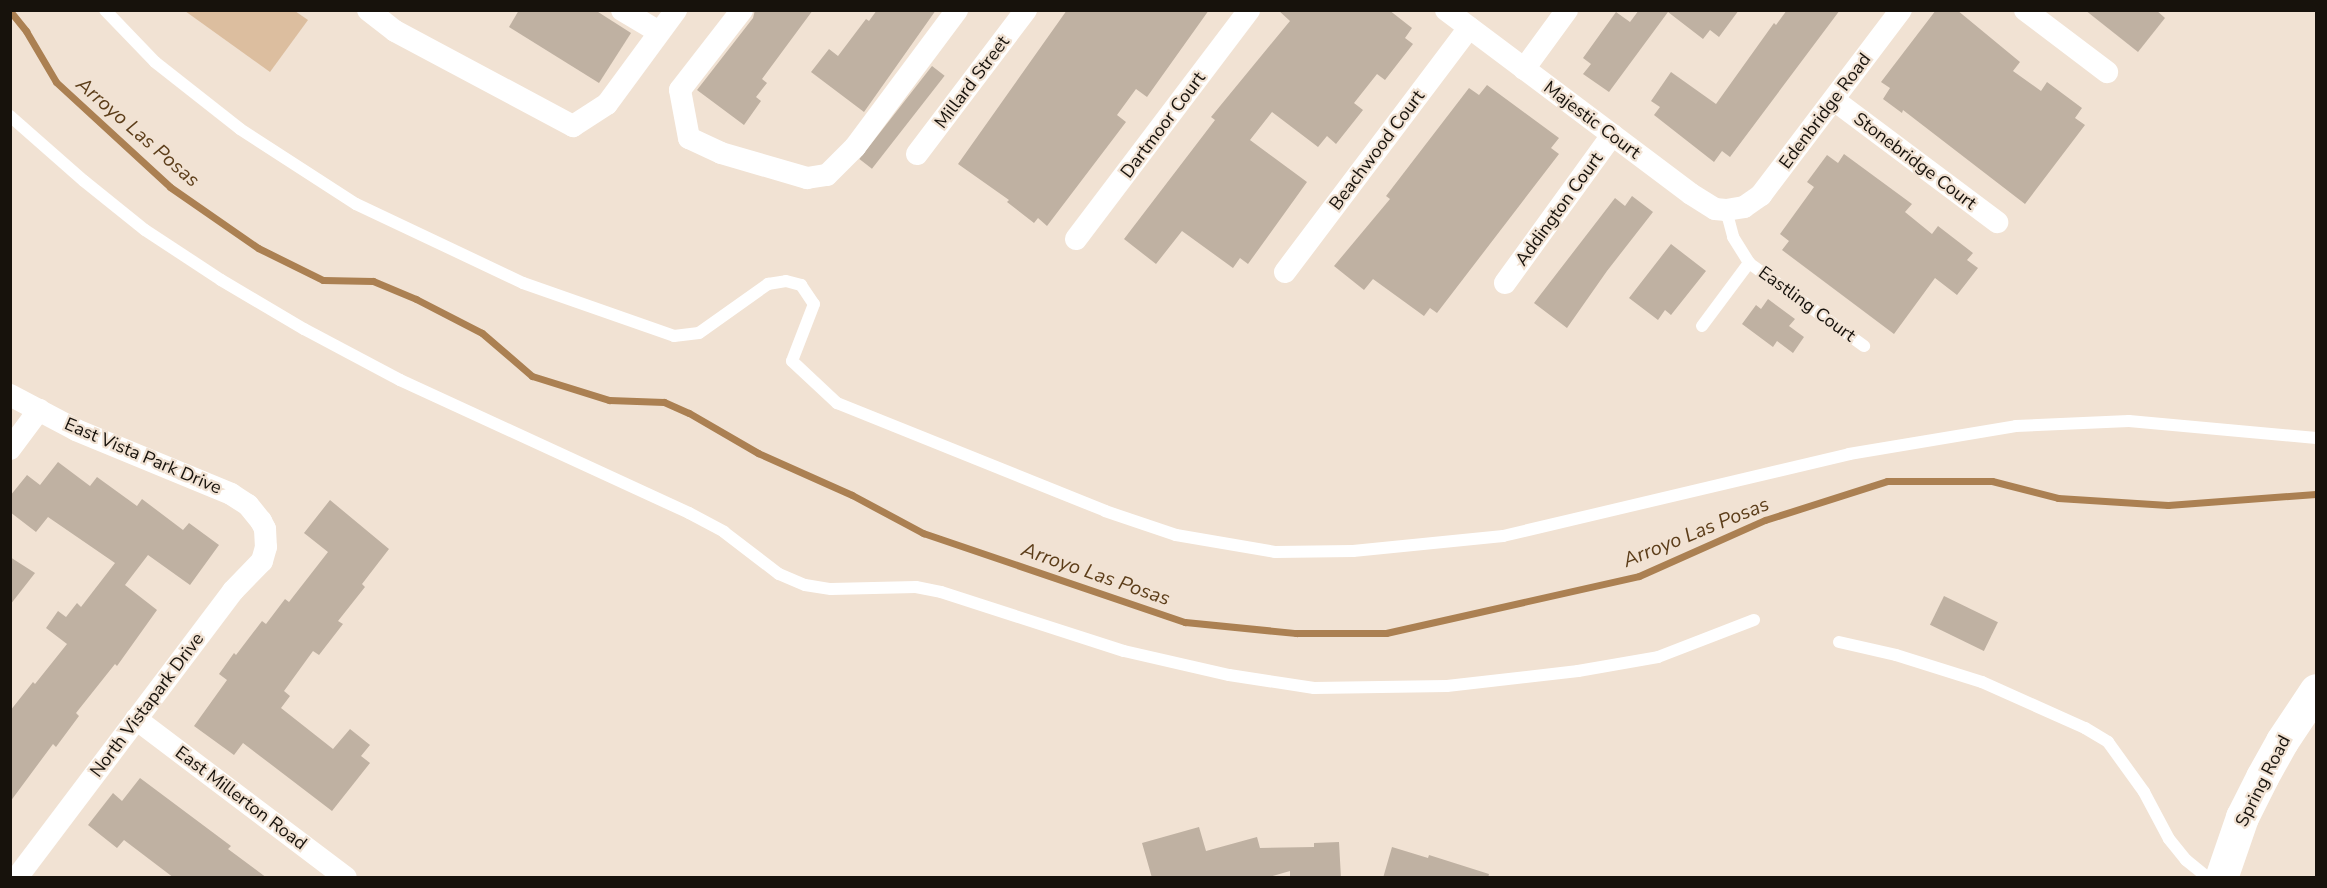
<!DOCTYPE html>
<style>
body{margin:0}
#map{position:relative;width:2327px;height:888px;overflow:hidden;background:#f1e2d3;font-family:"Nunito Sans",sans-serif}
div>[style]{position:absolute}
.green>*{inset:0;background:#dcbe9f}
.stream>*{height:7px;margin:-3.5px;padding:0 3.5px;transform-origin:3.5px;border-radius:3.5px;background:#ab8052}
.building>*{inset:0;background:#bfb1a2;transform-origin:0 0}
.lane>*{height:12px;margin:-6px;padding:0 6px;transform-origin:6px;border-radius:6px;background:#fff}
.street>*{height:22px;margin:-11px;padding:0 11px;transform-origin:11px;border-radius:11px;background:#fff}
.secondary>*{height:33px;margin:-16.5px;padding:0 16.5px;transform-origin:16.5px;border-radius:16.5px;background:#fff}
span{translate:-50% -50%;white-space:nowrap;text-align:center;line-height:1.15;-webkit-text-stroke:4.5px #f1e2d3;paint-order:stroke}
.street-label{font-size:18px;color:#17120c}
.water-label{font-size:20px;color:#5c3d19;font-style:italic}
.frame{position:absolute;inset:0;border:12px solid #17120c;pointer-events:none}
</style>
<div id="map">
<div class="green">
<i style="clip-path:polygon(185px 11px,295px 11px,308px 20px,270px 72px)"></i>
</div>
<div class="stream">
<i style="left:10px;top:11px;width:26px;rotate:51deg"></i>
<i style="left:26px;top:31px;width:59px;rotate:59.5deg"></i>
<i style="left:56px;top:82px;width:155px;rotate:42.6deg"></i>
<i style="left:170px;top:187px;width:107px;rotate:34.7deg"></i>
<i style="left:258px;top:248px;width:72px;rotate:26.2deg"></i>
<i style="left:323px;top:280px;width:50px;rotate:1.1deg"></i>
<i style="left:373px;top:281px;width:47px;rotate:22.7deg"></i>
<i style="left:416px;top:299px;width:74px;rotate:27.3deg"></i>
<i style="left:482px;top:333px;width:66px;rotate:40.7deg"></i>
<i style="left:532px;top:376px;width:81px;rotate:17.3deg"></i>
<i style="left:609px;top:400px;width:55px;rotate:2.1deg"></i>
<i style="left:664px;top:402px;width:27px;rotate:24deg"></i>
<i style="left:689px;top:413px;width:80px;rotate:30.1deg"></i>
<i style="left:758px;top:453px;width:103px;rotate:24.1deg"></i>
<i style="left:852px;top:495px;width:81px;rotate:28.2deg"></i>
<i style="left:923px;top:533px;width:277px;rotate:18.8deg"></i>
<i style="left:1185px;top:622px;width:112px;rotate:5.7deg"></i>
<i style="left:1296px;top:633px;width:90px"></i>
<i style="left:1386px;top:633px;width:259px;rotate:-12.7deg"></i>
<i style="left:1639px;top:576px;width:138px;rotate:-24deg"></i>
<i style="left:1765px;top:520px;width:128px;rotate:-17.7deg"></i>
<i style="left:1887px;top:481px;width:105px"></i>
<i style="left:1992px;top:481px;width:68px;rotate:14.4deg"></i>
<i style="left:2058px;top:498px;width:110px;rotate:3.6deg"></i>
<i style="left:2168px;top:505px;width:148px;rotate:-4.3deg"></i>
</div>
<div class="building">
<i style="clip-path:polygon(519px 10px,595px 10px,631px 33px,599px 83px,509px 27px)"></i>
<i style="clip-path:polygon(755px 10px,813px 10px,762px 79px,767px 83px,756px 97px,761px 101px,744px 125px,697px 90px,753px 18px)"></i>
<i style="clip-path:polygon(877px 10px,936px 10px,864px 112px,811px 72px,829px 49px,838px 56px,866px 19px,869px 21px)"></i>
<i style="clip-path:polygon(1067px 10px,1209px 10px,1147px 97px,1136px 89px,1117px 115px,1126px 122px,1047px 226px,1038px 218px,1034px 223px,1007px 202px,1009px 200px,958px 164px)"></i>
<i style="clip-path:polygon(1278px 10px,1389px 10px,1412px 28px,1405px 38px,1413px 44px,1385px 80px,1377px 74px,1354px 103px,1363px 110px,1336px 144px,1327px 136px,1318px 147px,1272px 112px,1250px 140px,1307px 182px,1248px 264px,1240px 258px,1233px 268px,1182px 231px,1156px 264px,1124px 239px,1215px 120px,1211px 117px,1290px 21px)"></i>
<i style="clip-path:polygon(1639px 10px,1739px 10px,1719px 37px,1710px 30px,1703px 39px,1668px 12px,1609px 92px,1583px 74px,1591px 64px,1583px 58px,1616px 12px,1630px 22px)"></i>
<i style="clip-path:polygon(1787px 10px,1840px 10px,1730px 157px,1722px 151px,1714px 162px,1654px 115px,1660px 107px,1651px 101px,1671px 72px,1716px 104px,1774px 23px,1776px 25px)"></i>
<i style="clip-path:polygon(1936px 10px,1957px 10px,2020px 62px,2013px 71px,2041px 91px,2047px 82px,2082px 108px,2075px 118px,2085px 125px,2025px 204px,1903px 110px,1902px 113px,1883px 99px,1890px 88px,1881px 82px)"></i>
<i style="clip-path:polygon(2085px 10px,2156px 10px,2165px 18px,2138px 52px)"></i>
<i style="left:932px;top:66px;width:16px;height:118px;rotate:38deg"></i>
<i style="clip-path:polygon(1487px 85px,1559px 138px,1551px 148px,1559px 154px,1437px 313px,1430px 308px,1424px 316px,1373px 279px,1364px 290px,1334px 266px,1390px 199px,1386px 196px,1469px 88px,1479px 95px)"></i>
<i style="clip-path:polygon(1844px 154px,1912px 204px,1905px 212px,1932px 234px,1938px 226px,1973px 253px,1967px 260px,1978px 268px,1957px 295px,1935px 278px,1894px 334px,1782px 250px,1789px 241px,1780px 234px,1814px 187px,1807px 182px,1827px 155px,1838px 163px)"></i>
<i style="clip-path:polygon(1632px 196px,1653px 212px,1607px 271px,1567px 328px,1534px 303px,1615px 198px,1625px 206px)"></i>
<i style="clip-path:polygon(1671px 244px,1706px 271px,1671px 315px,1665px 310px,1658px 320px,1629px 298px)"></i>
<i style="clip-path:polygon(1768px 299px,1795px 319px,1789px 326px,1804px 337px,1793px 353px,1777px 341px,1773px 347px,1742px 324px,1756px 305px,1761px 309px)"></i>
<i style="clip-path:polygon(58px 462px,90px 486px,97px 477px,137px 506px,142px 499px,183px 530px,189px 523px,219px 545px,190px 585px,148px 555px,125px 585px,157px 610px,117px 666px,115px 664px,76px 713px,79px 716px,56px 747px,53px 744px,10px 802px,10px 711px,33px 682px,35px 684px,67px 644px,46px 628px,58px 611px,66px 617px,77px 603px,81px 607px,115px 563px,48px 517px,36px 532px,10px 512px,10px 496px,27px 475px,40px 485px)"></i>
<i style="clip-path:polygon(330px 500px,389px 549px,362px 584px,365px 587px,338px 621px,343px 624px,319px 655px,313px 651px,284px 691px,290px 696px,281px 708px,333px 749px,350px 729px,370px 745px,361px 756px,370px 763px,332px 811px,243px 743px,234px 755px,194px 726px,227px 680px,219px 674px,234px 653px,236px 655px,262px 621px,266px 624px,285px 599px,289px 602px,328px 552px,304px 533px)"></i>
<i style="clip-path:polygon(10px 557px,35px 573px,10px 605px)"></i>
<i style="left:1944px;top:596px;width:60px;height:32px;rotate:26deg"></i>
<i style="clip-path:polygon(140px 778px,231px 846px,228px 849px,267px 878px,174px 878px,124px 840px,117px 848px,88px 825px,113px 793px,122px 801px)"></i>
<i style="clip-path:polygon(1199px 827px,1206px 851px,1257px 837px,1260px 848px,1314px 847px,1314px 843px,1339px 842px,1341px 878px,1290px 878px,1290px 871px,1266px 878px,1152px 878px,1142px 843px)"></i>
<i style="clip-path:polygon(1392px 847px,1428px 858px,1429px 855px,1489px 874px,1488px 878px,1383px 878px)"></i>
</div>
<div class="lane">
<i style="left:105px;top:10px;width:72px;rotate:46.1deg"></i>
<i style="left:155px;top:62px;width:108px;rotate:38.2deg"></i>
<i style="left:240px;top:129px;width:138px;rotate:32.9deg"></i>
<i style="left:356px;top:204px;width:185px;rotate:25.3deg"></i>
<i style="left:523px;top:283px;width:160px;rotate:19.3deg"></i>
<i style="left:674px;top:336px;width:25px;rotate:-7deg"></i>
<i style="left:699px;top:333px;width:85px;rotate:-35.4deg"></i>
<i style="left:768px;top:284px;width:18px;rotate:-9deg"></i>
<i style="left:786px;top:281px;width:16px;rotate:15deg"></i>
<i style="left:801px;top:285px;width:23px;rotate:56deg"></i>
<i style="left:814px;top:304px;width:61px;rotate:111.1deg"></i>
<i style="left:792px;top:361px;width:62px;rotate:43deg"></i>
<i style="left:837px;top:403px;width:289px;rotate:21.9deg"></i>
<i style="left:1105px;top:511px;width:75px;rotate:18.7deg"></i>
<i style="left:1176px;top:535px;width:100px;rotate:9.7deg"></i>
<i style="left:1275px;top:552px;width:78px;rotate:-0.7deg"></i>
<i style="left:1353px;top:551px;width:151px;rotate:-5.7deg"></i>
<i style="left:1503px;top:536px;width:356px;rotate:-13.3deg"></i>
<i style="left:1849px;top:454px;width:169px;rotate:-9.5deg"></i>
<i style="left:2016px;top:426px;width:113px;rotate:-2.5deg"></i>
<i style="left:2129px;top:421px;width:188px;rotate:5.2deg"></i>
<i style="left:10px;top:116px;width:98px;rotate:41.3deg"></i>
<i style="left:84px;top:181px;width:78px;rotate:38.8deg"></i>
<i style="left:145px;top:230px;width:91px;rotate:33.3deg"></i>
<i style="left:221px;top:280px;width:96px;rotate:30.6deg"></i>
<i style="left:304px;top:329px;width:109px;rotate:28deg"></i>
<i style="left:400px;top:380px;width:318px;rotate:24.7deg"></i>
<i style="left:689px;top:513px;width:40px;rotate:28deg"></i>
<i style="left:724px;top:532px;width:69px;rotate:37.4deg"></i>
<i style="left:779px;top:574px;width:28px;rotate:23deg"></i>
<i style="left:805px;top:585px;width:26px;rotate:9deg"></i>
<i style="left:831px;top:589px;width:85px;rotate:-1.3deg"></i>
<i style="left:916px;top:587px;width:25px;rotate:11deg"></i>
<i style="left:941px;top:592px;width:192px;rotate:17.9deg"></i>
<i style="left:1124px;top:651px;width:108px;rotate:12.9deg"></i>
<i style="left:1229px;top:675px;width:86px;rotate:8.7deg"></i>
<i style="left:1314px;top:688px;width:133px;rotate:-0.9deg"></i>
<i style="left:1447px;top:686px;width:132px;rotate:-6.5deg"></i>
<i style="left:1578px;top:671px;width:81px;rotate:-9.9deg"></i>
<i style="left:1658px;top:657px;width:103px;rotate:-21.1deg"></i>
<i style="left:1726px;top:210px;width:28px;rotate:75deg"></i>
<i style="left:1733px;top:237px;width:31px;rotate:58deg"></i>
<i style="left:1749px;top:263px;width:142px;rotate:35.8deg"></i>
<i style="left:1702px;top:326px;width:79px;rotate:-53.3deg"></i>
<i style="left:1839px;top:642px;width:58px;rotate:12.8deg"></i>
<i style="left:1896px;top:655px;width:90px;rotate:17.4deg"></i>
<i style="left:1982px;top:682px;width:113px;rotate:24.1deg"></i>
<i style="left:2085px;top:728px;width:27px;rotate:31deg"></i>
<i style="left:2108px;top:742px;width:62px;rotate:54.2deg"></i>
<i style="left:2144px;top:792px;width:53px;rotate:62deg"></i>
<i style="left:2169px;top:839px;width:27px;rotate:51deg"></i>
<i style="left:2186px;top:860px;width:28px;rotate:39deg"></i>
</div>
<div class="street">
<i style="left:368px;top:10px;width:34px;rotate:38deg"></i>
<i style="left:395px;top:31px;width:202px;rotate:28.1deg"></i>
<i style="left:573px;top:126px;width:40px;rotate:-32.9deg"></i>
<i style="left:607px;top:104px;width:117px;rotate:-53.7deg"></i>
<i style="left:622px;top:10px;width:43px;rotate:30.7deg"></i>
<i style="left:742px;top:10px;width:101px;rotate:127.8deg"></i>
<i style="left:680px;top:90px;width:49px;rotate:79.4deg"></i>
<i style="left:689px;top:138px;width:35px;rotate:25deg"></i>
<i style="left:721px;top:153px;width:90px;rotate:16.2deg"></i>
<i style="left:807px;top:178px;width:20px;rotate:-9deg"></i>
<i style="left:827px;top:175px;width:40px;rotate:-45deg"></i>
<i style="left:855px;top:147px;width:171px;rotate:-53.3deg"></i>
<i style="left:1446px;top:10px;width:306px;rotate:36.9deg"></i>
<i style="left:1691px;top:194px;width:28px;rotate:32deg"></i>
<i style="left:1715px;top:209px;width:11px;rotate:5deg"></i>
<i style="left:1726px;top:210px;width:18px;rotate:-9deg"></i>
<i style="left:1744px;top:207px;width:21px;rotate:-35deg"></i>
<i style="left:1761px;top:195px;width:232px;rotate:-52.9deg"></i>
<i style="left:2025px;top:10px;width:103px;rotate:37.1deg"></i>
<i style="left:1524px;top:69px;width:73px;rotate:-53.9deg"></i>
<i style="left:1834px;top:100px;width:204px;rotate:36.8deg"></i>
<i style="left:917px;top:154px;width:181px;rotate:-52.9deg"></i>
<i style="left:1076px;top:239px;width:287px;rotate:-52.9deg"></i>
<i style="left:1285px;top:272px;width:306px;rotate:-53deg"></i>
<i style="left:1505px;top:283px;width:183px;rotate:-54.1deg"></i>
<i style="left:10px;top:395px;width:75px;rotate:27.9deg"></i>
<i style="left:76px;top:430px;width:168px;rotate:22.4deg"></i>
<i style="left:231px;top:494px;width:20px;rotate:33deg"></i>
<i style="left:248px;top:505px;width:21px;rotate:51deg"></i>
<i style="left:261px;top:521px;width:9px;rotate:63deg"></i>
<i style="left:265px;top:529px;width:18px;rotate:87deg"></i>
<i style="left:266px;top:547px;width:15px;rotate:106deg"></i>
<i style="left:262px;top:561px;width:42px;rotate:134deg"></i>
<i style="left:233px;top:591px;width:359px;rotate:127deg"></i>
<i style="left:10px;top:449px;width:49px;rotate:-53.4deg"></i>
<i style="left:136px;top:719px;width:263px;rotate:37.1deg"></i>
</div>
<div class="secondary">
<i style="left:2221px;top:878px;width:65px;rotate:-71deg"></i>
<i style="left:2242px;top:817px;width:45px;rotate:-63.4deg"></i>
<i style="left:2262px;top:777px;width:41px;rotate:-60.9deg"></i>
<i style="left:2282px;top:741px;width:61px;rotate:-56.3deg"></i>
</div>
<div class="street-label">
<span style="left:972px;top:82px;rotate:-53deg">Millard Street</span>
<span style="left:1825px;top:111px;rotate:-53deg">Edenbridge Road</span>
<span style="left:1592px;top:120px;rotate:37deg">Majestic Court</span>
<span style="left:1163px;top:125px;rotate:-53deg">Dartmoor Court</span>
<span style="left:1377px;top:150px;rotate:-53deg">Beachwood Court</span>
<span style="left:1915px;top:161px;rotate:37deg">Stonebridge Court</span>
<span style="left:1559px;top:209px;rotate:-54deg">Addington Court</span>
<span style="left:1807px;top:304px;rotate:36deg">Eastling Court</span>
<span style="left:143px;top:456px;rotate:23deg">East Vista Park Drive</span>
<span style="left:147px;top:705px;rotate:-53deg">North Vistapark Drive</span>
<span style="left:2263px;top:781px;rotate:-63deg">Spring Road</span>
<span style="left:241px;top:798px;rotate:37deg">East Millerton Road</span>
</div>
<div class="water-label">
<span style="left:138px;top:132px;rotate:41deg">Arroyo Las Posas</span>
<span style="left:1696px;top:532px;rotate:-22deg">Arroyo Las Posas</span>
<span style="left:1096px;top:574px;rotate:19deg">Arroyo Las Posas</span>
</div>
<div class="frame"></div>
</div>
